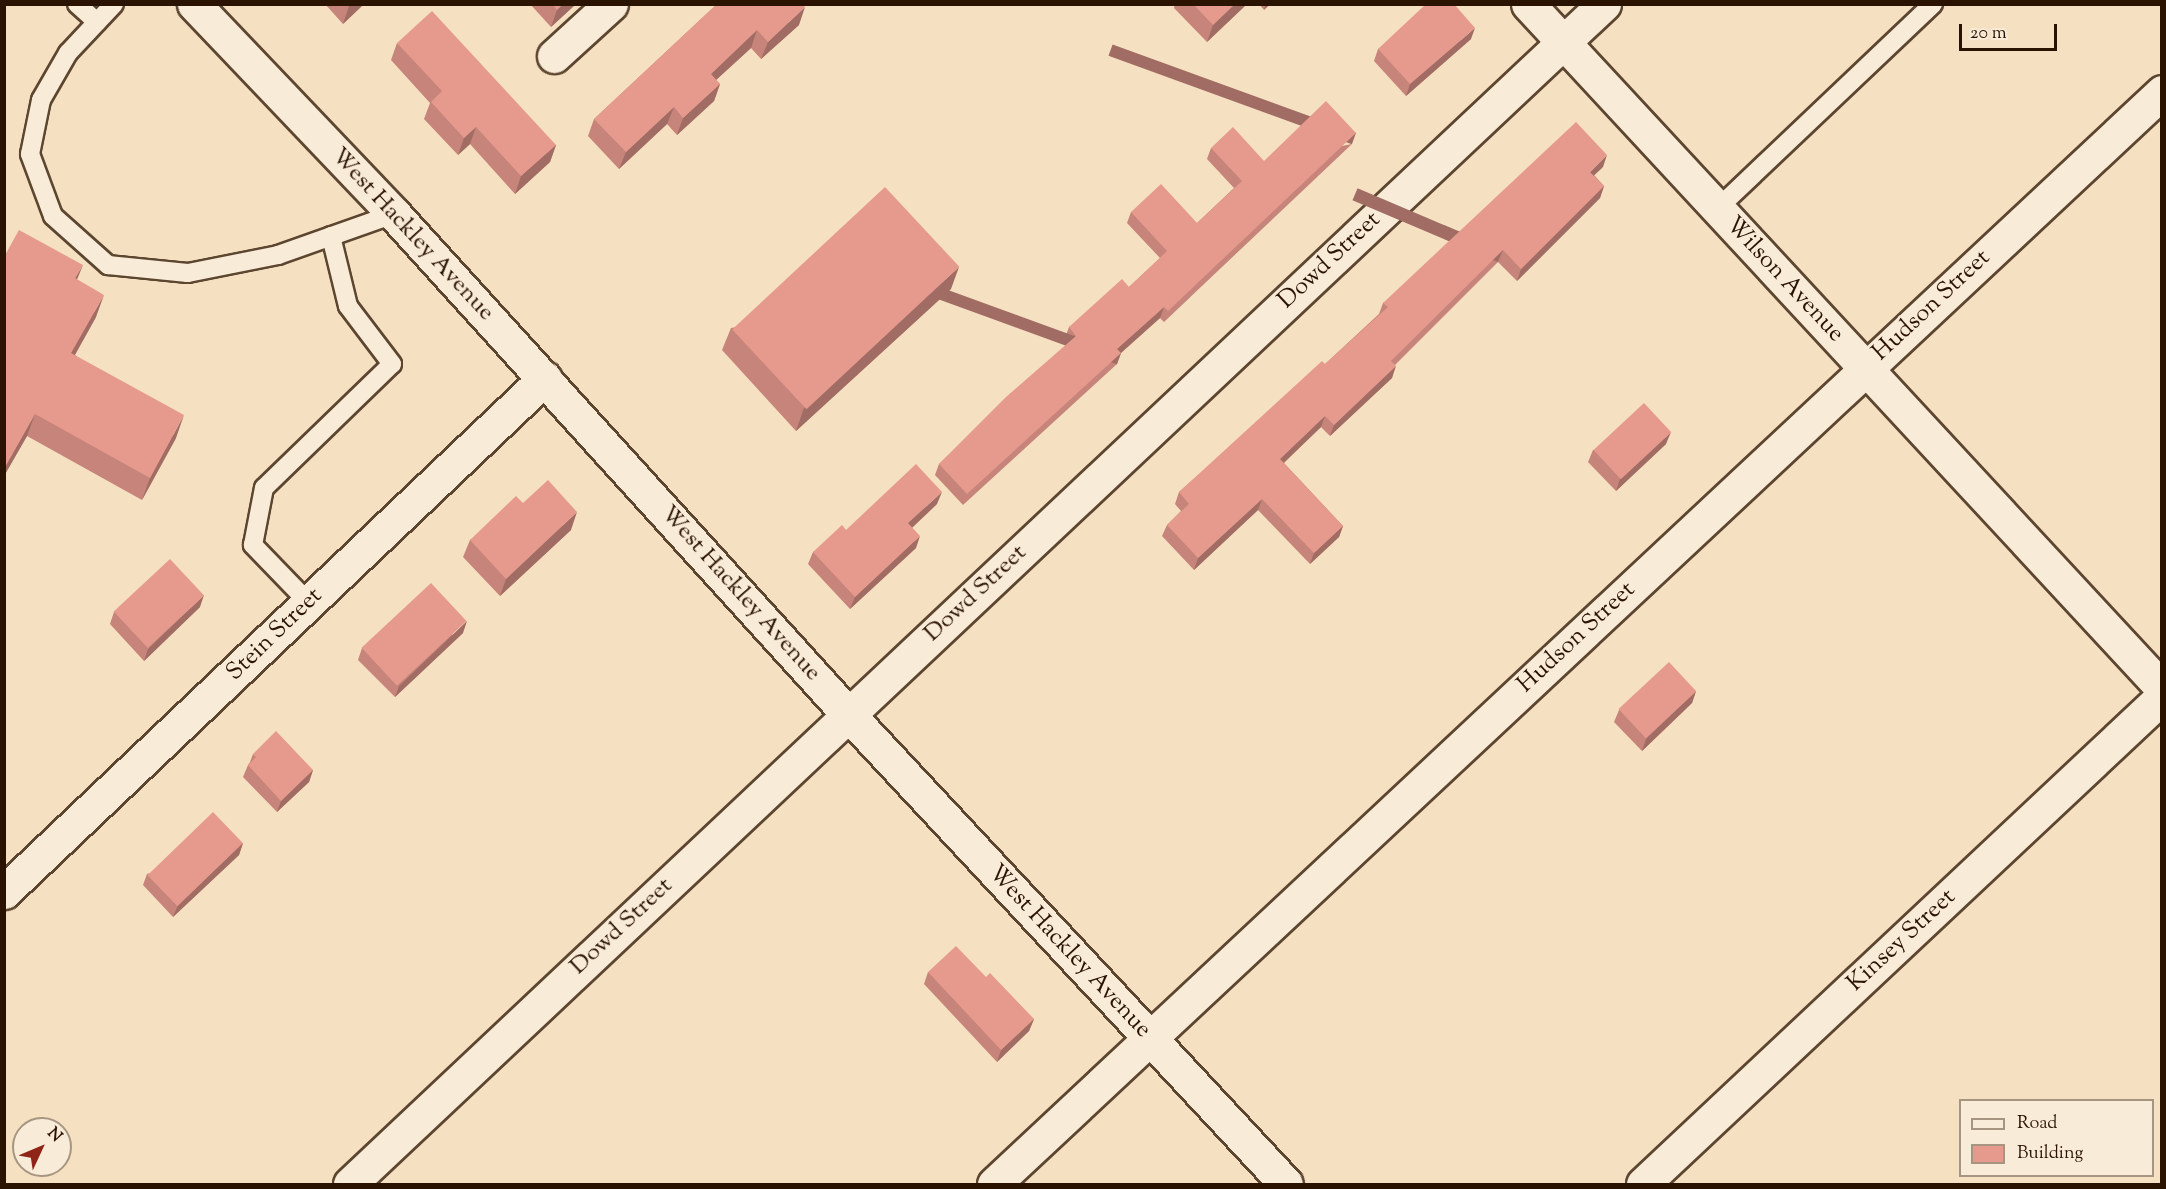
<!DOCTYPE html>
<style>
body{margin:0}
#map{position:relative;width:2166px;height:1189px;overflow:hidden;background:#f5e0c1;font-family:"Sorts Mill Goudy",serif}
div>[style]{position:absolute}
.roads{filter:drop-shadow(2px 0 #5d4630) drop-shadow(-2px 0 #5d4630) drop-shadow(0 2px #5d4630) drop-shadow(0 -2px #5d4630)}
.service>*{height:18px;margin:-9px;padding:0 9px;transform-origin:9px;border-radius:9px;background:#f8ebd7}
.minor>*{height:33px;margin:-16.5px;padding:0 16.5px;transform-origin:16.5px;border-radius:16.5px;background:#f8ebd7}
.wall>*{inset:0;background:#c6847a}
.shaded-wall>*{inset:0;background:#a16c63;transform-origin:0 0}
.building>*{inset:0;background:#e69a8e;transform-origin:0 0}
span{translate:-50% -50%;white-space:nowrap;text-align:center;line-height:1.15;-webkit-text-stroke:4.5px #f8ebd7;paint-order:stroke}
.street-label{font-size:24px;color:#2a1300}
.frame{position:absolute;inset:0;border:6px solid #2a1300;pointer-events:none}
.legend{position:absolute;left:1959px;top:1099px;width:195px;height:78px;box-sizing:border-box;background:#f8ebd7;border:2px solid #a69581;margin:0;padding:8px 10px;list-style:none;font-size:18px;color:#2a1300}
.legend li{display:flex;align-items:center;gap:12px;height:30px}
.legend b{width:30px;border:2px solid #a69581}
.north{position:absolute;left:12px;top:1117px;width:60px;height:60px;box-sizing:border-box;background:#f8ebd7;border:2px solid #a69581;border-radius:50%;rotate:46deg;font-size:16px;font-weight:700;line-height:24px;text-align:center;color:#2a1300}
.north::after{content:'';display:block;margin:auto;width:21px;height:27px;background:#8f2418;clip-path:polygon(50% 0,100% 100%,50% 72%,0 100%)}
.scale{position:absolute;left:1959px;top:24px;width:98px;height:27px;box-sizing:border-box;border:3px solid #2a1300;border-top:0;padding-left:8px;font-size:18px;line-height:21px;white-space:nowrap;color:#2a1300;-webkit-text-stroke:4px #f8ebd7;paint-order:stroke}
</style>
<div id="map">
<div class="roads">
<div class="service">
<i style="left:77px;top:4px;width:27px;rotate:42deg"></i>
<i style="left:114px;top:4px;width:67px;rotate:133.2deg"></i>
<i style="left:68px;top:53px;width:54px;rotate:119.9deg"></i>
<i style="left:41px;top:100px;width:55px;rotate:101.5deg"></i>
<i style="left:30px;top:154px;width:66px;rotate:69.6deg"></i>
<i style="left:53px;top:216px;width:74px;rotate:41.7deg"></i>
<i style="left:108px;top:265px;width:80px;rotate:5.7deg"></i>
<i style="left:188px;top:273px;width:92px;rotate:-11.3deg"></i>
<i style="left:278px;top:255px;width:123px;rotate:-19.5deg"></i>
<i style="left:1717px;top:209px;width:298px;rotate:-43.5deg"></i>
<i style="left:309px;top:603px;width:81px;rotate:-134deg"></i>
<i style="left:253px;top:545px;width:58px;rotate:-79.1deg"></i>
<i style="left:264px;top:488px;width:178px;rotate:-44.1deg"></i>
<i style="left:392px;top:364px;width:73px;rotate:-127.2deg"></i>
<i style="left:348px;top:306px;width:72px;rotate:-103.7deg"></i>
</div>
<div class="minor">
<i style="left:194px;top:4px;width:290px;rotate:46.4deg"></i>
<i style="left:394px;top:214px;width:675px;rotate:47.76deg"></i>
<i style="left:848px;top:714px;width:642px;rotate:47.02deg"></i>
<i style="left:1528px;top:4px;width:933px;rotate:47.17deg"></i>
<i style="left:554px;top:56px;width:77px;rotate:-42.4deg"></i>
<i style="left:4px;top:892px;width:746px;rotate:-43.53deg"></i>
<i style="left:350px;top:1184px;width:1722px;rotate:-43.26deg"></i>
<i style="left:994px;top:1184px;width:1599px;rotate:-43.07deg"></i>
<i style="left:1643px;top:1184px;width:712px;rotate:-43.18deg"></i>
</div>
</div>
<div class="wall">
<i style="clip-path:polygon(325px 4px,364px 4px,343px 24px)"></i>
<i style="clip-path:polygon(530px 4px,576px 4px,551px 27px)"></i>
<i style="clip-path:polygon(717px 4px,799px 25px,761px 59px,751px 48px,716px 80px,720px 84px,714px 101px,677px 135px,667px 124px,619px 169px,588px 136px,594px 119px)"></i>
<i style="clip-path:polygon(1175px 4px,1247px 4px,1207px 42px,1174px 8px)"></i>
<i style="clip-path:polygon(1259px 4px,1270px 4px,1264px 10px)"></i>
<i style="clip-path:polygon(1471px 39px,1406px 96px,1374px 61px,1378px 49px)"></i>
<i style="clip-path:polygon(397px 43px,556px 145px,550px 162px,515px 194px,470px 144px,458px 155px,424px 119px,430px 103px,391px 60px)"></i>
<i style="clip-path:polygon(1352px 144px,1164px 322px,1160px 318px,1121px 353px,1117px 364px,963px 505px,935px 475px,939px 464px,1068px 343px,1065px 338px,1069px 327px,1129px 287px,1160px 258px,1127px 223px,1131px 212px,1197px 223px,1234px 188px,1207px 159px,1211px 148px,1264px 161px)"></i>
<i style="clip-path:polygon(1603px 167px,1594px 175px,1604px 186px,1600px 198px,1517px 281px,1498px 262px,1395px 365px,1392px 378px,1330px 436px,1321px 427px,1284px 463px,1343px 526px,1339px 537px,1310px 564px,1258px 510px,1194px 570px,1162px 536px,1167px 525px,1181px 511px,1175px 504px,1179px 492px,1325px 364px,1379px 314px,1383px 303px)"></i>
<i style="clip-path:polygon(4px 257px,77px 280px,96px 317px,75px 355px,176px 438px,142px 500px,27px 436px,4px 476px)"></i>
<i style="clip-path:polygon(951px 289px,796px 431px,722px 350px,731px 328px)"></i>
<i style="clip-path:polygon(1666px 444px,1616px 491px,1588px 462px,1593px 450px)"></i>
<i style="clip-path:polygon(523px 503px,571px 530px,500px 596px,463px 557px,470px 540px)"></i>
<i style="clip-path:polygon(937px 504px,912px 528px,916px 548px,850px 609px,808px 564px,813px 552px,846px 530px)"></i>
<i style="clip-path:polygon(200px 607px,144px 661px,110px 624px,114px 612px)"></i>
<i style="clip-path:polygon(463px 633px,395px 697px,358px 660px,362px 648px)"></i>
<i style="clip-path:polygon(1696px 691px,1692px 703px,1642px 751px,1614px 722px,1619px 710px)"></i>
<i style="clip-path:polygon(253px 754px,313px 770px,309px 782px,277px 812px,243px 777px,248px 765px,250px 762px)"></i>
<i style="clip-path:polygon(243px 843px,239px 855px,173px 917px,143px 885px,147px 874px)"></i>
<i style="clip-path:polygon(928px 972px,1034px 1019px,1029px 1031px,997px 1062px,924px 984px)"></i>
</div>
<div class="shaded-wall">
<i style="clip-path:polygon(351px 4px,364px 4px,343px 24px,349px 6px)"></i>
<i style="clip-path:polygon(563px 4px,576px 4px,551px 27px,557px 10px)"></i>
<i style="clip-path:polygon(1235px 4px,1247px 4px,1207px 42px,1213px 25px)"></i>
<i style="clip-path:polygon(1266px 4px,1270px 4px,1264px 10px)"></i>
<i style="clip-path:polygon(805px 7px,799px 25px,761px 59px,768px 42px)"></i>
<i style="clip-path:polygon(1475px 28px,1471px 39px,1406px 96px,1410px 84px)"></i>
<i style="clip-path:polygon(757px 30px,751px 48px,704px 91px,711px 74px)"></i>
<i style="clip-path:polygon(720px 84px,714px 101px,677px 135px,683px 118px)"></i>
<i style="clip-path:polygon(674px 107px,667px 124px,619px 169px,626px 152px)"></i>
<i style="clip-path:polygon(476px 127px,470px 144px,458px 155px,464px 138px)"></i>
<i style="left:1356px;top:133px;width:12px;height:259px;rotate:110deg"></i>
<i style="clip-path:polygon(556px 145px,550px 162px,515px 194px,521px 176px)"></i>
<i style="clip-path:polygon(1607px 155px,1603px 167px,1586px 183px,1590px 172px)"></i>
<i style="clip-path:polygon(1604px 186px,1600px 198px,1517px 281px,1521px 269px)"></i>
<i style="left:1503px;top:250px;width:13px;height:158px;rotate:113deg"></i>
<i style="clip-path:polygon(83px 265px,74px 287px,75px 278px)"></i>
<i style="clip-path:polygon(959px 267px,951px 289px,796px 431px,804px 408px)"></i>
<i style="clip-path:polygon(104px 295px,96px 317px,63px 376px,71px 353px)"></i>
<i style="clip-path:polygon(1164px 307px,1160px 318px,1113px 360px,1117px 349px)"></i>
<i style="left:1121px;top:353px;width:12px;height:209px;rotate:110deg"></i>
<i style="clip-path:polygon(1396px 366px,1392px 378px,1330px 436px,1334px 425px)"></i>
<i style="clip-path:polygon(35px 414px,27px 436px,4px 476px,4px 469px)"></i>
<i style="clip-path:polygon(184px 415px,176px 438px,142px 500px,150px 478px)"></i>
<i style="clip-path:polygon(1325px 416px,1321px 427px,1276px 470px,1280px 459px)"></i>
<i style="clip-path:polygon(1671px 432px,1666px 444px,1616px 491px,1620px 479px)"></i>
<i style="clip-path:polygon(942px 492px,937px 504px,904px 535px,908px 523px)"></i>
<i style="clip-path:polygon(1262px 499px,1258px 510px,1194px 570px,1198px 558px)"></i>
<i style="clip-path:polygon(577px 512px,571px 530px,500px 596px,506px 579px)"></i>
<i style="clip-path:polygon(1343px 526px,1339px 537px,1310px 564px,1314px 553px)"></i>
<i style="clip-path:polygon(920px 536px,916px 548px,850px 609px,855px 597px)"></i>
<i style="clip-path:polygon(204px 595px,200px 607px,144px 661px,148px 649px)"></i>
<i style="clip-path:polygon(467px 621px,463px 633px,395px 697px,399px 686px)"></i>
<i style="clip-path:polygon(1696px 691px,1692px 703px,1642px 751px,1646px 739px)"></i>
<i style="clip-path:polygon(313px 770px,309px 782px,277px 812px,281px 801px)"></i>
<i style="clip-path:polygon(243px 843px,239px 855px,173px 917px,178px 905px)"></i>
<i style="clip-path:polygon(1034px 1019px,1029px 1031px,997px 1062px,1001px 1050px)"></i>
</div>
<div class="building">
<i style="clip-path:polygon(552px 4px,563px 4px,557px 10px)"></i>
<i style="clip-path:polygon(717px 4px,802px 4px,805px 7px,768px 42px,757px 30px,711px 74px,720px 84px,683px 118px,674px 107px,626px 152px,594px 119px)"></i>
<i style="clip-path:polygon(1193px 4px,1235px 4px,1213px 25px)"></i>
<i style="clip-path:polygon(1426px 4px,1454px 4px,1475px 28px,1410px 84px,1378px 49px)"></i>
<i style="clip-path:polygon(432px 11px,556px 145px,521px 176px,476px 127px,464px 138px,431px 102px,442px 91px,397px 43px)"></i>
<i style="clip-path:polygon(1326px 101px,1356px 133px,1168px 311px,1164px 307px,1117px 349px,1121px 353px,967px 494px,939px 464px,1006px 397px,1076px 336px,1069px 327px,1122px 279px,1129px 287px,1167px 251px,1131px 212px,1161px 184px,1197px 223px,1242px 181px,1211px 148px,1233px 127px,1264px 161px)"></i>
<i style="clip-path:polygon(1576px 122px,1607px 155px,1590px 172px,1604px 186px,1521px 269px,1503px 250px,1391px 361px,1396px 366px,1334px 425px,1325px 416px,1280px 459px,1343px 526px,1314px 553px,1262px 499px,1198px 558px,1167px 525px,1189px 504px,1179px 492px,1322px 361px,1325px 364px,1388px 307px,1383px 303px)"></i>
<i style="left:885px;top:187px;width:109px;height:209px;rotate:47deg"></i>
<i style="clip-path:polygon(19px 230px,83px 265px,75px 278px,104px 295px,71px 353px,184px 415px,150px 478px,35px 414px,4px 469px,4px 257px)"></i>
<i style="left:1644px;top:403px;width:40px;height:69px;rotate:47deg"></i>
<i style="clip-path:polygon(916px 464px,942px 492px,908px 523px,920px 536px,855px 597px,813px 552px,842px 525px,846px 530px)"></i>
<i style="clip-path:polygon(548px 480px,577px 512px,506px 579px,470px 540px,516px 496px,523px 503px)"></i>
<i style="left:170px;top:559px;width:50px;height:77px;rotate:47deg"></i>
<i style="left:431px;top:583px;width:52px;height:95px;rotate:47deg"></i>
<i style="left:1669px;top:662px;width:40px;height:69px;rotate:47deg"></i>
<i style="clip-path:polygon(276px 731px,313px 770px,281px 801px,248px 765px,256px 757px,253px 754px)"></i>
<i style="left:213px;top:812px;width:43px;height:91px;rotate:46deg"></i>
<i style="clip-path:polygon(956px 946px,986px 977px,990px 973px,1034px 1019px,1001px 1050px,928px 972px)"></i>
</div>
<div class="street-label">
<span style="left:412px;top:235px;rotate:47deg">West Hackley Avenue</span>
<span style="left:1330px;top:261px;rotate:-43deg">Dowd Street</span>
<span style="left:1784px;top:280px;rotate:47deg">Wilson Avenue</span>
<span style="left:1932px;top:306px;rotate:-43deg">Hudson Street</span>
<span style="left:740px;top:594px;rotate:48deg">West Hackley Avenue</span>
<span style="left:976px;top:594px;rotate:-43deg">Dowd Street</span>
<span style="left:275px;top:635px;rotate:-44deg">Stein Street</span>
<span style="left:1577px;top:638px;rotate:-43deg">Hudson Street</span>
<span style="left:622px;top:927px;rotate:-43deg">Dowd Street</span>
<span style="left:1902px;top:941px;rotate:-43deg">Kinsey Street</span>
<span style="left:1069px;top:952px;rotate:47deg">West Hackley Avenue</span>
</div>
<div class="frame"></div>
<ul class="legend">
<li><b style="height:8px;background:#f8ebd7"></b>Road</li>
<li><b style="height:16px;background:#e69a8e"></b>Building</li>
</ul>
<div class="north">N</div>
<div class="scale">20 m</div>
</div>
